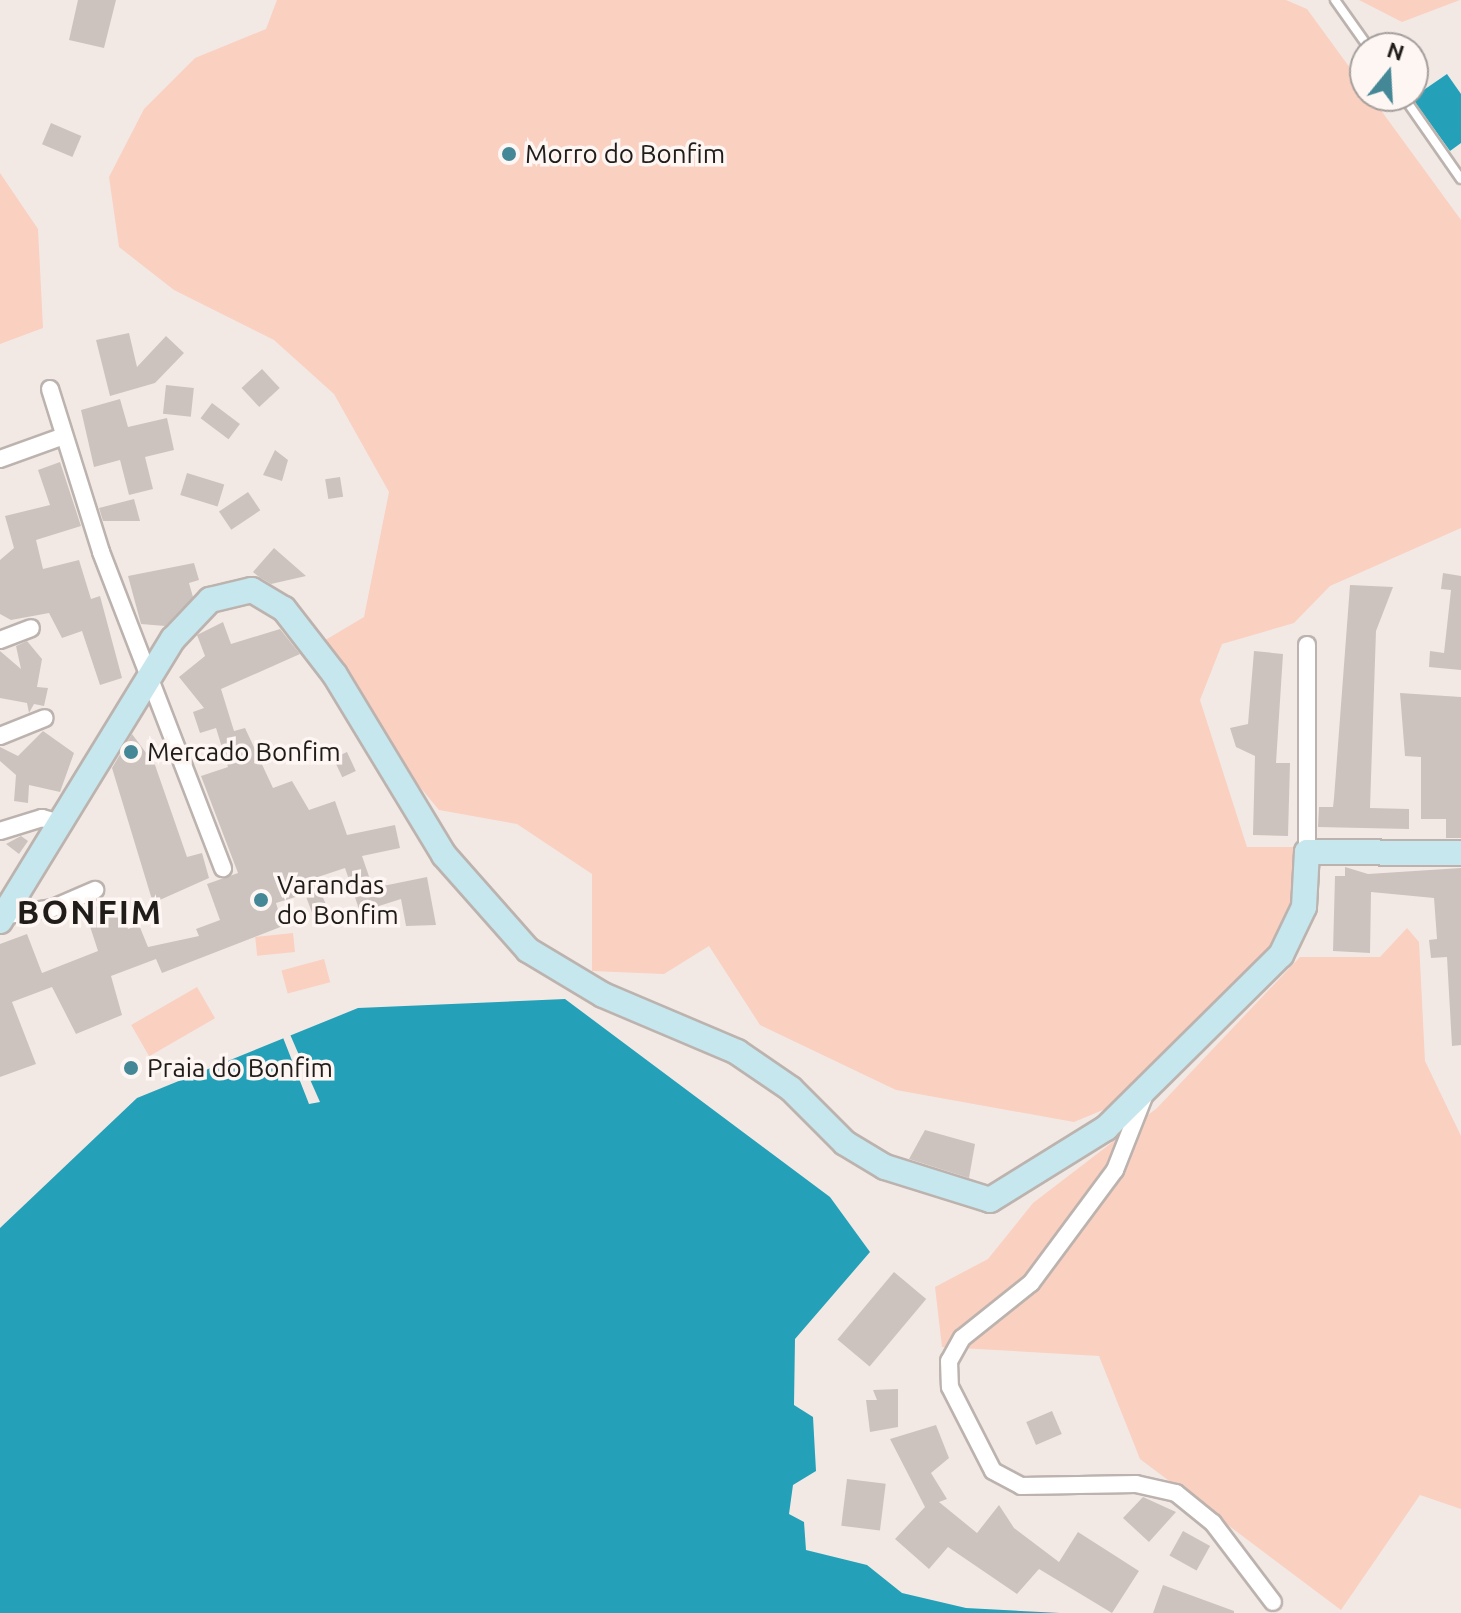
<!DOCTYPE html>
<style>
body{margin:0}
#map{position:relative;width:1461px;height:1613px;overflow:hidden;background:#f2e9e5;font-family:Ubuntu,sans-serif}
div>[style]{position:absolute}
.green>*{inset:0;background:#fad0c0;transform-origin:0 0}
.water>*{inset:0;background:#24a1b9}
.pier>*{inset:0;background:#f2e9e5}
.building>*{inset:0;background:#ccc3bf;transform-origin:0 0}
.roads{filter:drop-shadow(2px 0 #bcb3af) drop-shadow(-2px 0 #bcb3af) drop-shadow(0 2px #bcb3af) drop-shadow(0 -2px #bcb3af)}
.service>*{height:8px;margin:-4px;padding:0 4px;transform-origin:4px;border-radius:4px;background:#fff}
.minor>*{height:16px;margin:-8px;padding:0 8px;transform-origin:8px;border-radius:8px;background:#fff}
.secondary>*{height:24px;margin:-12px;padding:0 12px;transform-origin:12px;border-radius:12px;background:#c6e7ee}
.dots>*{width:22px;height:22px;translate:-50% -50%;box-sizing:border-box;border:4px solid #fef6f3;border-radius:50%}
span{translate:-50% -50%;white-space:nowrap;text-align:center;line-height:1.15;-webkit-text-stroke:7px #fef6f3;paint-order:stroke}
.poi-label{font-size:26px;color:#1f1c1a}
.left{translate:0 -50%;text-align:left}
.district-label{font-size:34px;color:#1f1c1a;font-weight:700;letter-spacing:2px}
.north{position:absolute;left:1349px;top:32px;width:80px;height:80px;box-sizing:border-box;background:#fef6f3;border:2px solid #a59f9c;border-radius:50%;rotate:18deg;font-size:22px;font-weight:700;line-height:32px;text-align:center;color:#1f1c1a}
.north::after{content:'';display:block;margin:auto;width:28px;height:36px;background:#448897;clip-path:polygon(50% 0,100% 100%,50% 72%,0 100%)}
</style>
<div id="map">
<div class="green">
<i style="clip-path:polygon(277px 0,1286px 0,1307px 9px,1461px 220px,1461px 528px,1330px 586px,1294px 623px,1222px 644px,1200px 700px,1247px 847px,1307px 847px,1296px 933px,1146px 1092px,1074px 1122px,896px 1090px,760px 1025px,709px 946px,664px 974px,592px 971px,592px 874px,517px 824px,439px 810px,307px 651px,364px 617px,389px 492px,334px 394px,274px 340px,174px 290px,119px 247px,109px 177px,144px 109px,195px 58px,266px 29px)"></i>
<i style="clip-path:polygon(1359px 0,1460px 0,1402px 22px)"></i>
<i style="clip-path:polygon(0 173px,38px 229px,43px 328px,0 344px)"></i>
<i style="clip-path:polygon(1407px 928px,1419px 942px,1425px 1061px,1461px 1136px,1461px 1509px,1420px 1495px,1341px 1610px,1140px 1459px,1099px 1356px,942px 1347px,935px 1287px,988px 1259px,1033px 1203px,1157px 1108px,1300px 957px,1380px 957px)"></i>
<i style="left:293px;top:933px;width:19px;height:38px;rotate:84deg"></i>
<i style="left:324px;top:959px;width:24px;height:44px;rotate:75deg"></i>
<i style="left:197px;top:987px;width:36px;height:76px;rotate:60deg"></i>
</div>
<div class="water">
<i style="clip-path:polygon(1447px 74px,1461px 94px,1461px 143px,1450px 151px,1412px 98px)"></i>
<i style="clip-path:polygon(565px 999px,830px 1197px,870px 1252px,795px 1339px,794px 1405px,813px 1417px,816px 1471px,793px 1485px,789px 1514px,804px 1522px,806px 1550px,867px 1565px,902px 1593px,966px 1608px,1060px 1613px,0 1613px,0 1228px,137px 1098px,358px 1008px)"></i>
</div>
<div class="pier">
<i style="clip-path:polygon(289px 1032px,302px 1062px,311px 1060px,316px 1072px,308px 1075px,320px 1102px,309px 1104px,282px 1035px)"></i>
</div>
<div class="building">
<i style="clip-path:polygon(78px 0,116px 0,104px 48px,69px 40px)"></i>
<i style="left:51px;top:123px;width:33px;height:23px;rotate:23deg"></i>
<i style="clip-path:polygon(129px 333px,137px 367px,166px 336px,184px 353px,155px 383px,110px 396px,96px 340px)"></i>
<i style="left:262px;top:369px;width:26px;height:28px;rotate:47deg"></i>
<i style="left:166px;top:385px;width:28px;height:29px;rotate:6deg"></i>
<i style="clip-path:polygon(120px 399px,128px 427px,167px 418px,174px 450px,145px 457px,153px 489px,129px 495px,120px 460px,94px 467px,81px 410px)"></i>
<i style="left:212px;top:403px;width:35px;height:19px;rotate:37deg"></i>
<i style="clip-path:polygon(275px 450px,288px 460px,282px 481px,263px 475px)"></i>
<i style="clip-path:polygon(60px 462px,81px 526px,36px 540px,43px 569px,79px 560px,91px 599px,100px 596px,122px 678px,100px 685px,82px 631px,62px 638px,49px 613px,11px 620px,0 614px,0 560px,14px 548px,5px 516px,50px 505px,38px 470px)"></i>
<i style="left:187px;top:473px;width:39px;height:23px;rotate:17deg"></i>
<i style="left:340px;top:477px;width:20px;height:15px;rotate:81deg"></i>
<i style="left:248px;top:492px;width:22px;height:35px;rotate:56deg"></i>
<i style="clip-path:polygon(134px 499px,140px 521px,103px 521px,99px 508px)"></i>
<i style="clip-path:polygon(274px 548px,306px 576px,271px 584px,259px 577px,253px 572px)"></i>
<i style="clip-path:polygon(194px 563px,199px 580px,189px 583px,193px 597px,165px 626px,141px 624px,128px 576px)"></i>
<i style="clip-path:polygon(1443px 573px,1461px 576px,1461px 670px,1429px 667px,1430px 651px,1444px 653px,1451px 590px,1441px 589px)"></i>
<i style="clip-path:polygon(1350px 585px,1393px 587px,1376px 631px,1370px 808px,1409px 809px,1409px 829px,1318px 827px,1319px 807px,1333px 807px,1334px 798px)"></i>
<i style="clip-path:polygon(223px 622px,231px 644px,280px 629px,300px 654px,221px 689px,234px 731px,245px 728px,273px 788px,292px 781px,309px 810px,335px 801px,347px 835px,395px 825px,400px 848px,362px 856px,373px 888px,427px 877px,436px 925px,406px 926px,401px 899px,360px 912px,345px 868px,315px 878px,331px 917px,316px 923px,305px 894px,276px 903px,283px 926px,162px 973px,156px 959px,111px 976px,122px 1015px,76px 1034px,52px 987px,12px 1002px,36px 1064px,0 1077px,0 944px,27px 934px,42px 973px,98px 951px,85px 911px,118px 898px,128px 929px,139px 925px,148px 947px,199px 936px,196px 929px,220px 920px,207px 884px,238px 873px,201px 776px,228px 767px,216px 728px,200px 733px,193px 712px,204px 708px,179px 677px,205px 656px,197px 635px)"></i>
<i style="clip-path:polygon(27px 641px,42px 659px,37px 687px,48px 688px,44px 706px,34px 704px,29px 713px,27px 703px,0 698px,0 651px,21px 669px,16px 646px)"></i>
<i style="clip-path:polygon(1254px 651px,1283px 654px,1276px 763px,1290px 763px,1288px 836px,1253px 835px,1255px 756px,1236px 747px,1230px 728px,1248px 724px)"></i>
<i style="clip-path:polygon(1400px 693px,1461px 697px,1461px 838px,1446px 838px,1446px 819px,1421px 819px,1421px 757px,1405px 756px)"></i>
<i style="clip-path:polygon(43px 731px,74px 753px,60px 792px,29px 785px,28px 803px,14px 801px,16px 775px,0 761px,0 747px,18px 756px)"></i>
<i style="clip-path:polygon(132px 734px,155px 765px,187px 857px,202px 853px,209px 878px,153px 903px,112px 768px)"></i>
<i style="left:347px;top:752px;width:21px;height:15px;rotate:65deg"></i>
<i style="clip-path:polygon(21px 836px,28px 841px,19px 854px,6px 844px)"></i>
<i style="clip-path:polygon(1345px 867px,1368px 874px,1461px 868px,1461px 1045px,1452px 1046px,1447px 957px,1431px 958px,1429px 940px,1437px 939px,1434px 898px,1371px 892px,1370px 953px,1333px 951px,1335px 876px,1345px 876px)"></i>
<i style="clip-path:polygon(925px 1130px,975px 1144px,969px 1178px,909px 1159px)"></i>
<i style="left:894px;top:1272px;width:42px;height:88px;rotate:40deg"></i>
<i style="clip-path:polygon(898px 1389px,898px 1427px,870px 1432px,866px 1400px,877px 1400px,873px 1390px)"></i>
<i style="left:1052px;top:1411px;width:25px;height:28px;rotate:67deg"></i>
<i style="clip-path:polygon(936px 1425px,949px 1458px,931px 1473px,947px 1499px,939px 1502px,977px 1533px,999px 1505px,1014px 1528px,1059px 1562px,1078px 1532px,1139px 1571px,1112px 1613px,1039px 1569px,1017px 1594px,948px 1547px,929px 1569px,895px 1539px,925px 1507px,890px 1439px)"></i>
<i style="left:847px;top:1479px;width:39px;height:47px;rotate:7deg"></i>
<i style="clip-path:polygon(1143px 1497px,1176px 1512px,1149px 1542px,1123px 1518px)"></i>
<i style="left:1183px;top:1531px;width:31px;height:28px;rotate:29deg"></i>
<i style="clip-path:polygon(1163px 1585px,1234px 1611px,1234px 1613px,1153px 1613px)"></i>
</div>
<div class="roads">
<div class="service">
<i style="left:1335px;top:0;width:59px;rotate:54.7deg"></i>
<i style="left:1403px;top:96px;width:101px;rotate:55.1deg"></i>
</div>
<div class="minor">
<i style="left:50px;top:389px;width:171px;rotate:72.6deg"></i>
<i style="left:101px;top:552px;width:339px;rotate:68.9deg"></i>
<i style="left:0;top:459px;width:68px;rotate:-19.8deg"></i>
<i style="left:0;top:640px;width:33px;rotate:-21deg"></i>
<i style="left:1307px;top:645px;width:207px;rotate:90deg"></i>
<i style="left:0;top:736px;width:48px;rotate:-21.8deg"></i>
<i style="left:0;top:831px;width:44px;rotate:-17.2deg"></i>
<i style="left:42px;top:818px;width:22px;rotate:16deg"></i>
<i style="left:8px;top:915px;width:46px;rotate:-8.8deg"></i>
<i style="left:53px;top:908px;width:46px;rotate:-23.2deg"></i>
<i style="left:1145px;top:1094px;width:82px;rotate:111.5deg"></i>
<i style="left:1115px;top:1170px;width:141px;rotate:126.6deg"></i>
<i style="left:1031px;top:1283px;width:88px;rotate:141.4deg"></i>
<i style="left:962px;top:1338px;width:26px;rotate:119deg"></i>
<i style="left:949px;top:1361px;width:26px;rotate:88deg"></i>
<i style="left:950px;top:1387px;width:94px;rotate:62.9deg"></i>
<i style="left:993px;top:1471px;width:32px;rotate:28deg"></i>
<i style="left:1021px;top:1486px;width:115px;rotate:-1deg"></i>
<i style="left:1136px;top:1484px;width:41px;rotate:12.7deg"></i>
<i style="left:1176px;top:1493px;width:48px;rotate:39deg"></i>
<i style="left:1213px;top:1523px;width:99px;rotate:52.8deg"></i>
</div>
<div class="secondary">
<i style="left:0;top:921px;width:331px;rotate:-58.5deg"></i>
<i style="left:173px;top:639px;width:54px;rotate:-46.5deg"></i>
<i style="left:210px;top:600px;width:43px;rotate:-13.4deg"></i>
<i style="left:252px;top:590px;width:37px;rotate:31deg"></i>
<i style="left:284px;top:609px;width:83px;rotate:52.3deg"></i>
<i style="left:335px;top:675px;width:210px;rotate:58.8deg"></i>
<i style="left:444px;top:855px;width:127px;rotate:48.5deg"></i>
<i style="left:528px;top:950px;width:87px;rotate:31deg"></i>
<i style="left:603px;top:995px;width:146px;rotate:23deg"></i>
<i style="left:737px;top:1052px;width:65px;rotate:34.4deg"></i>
<i style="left:791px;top:1089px;width:76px;rotate:45deg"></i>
<i style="left:845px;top:1143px;width:47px;rotate:31deg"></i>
<i style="left:885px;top:1167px;width:110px;rotate:17.4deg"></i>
<i style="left:990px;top:1200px;width:137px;rotate:-31.8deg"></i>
<i style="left:1106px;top:1128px;width:246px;rotate:-44.7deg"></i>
<i style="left:1281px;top:955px;width:53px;rotate:-64.4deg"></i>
<i style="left:1304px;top:907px;width:55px;rotate:-86.9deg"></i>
<i style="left:1307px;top:852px;width:154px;rotate:0.4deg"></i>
</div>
</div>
<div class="dots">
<i style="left:509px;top:154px;background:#448897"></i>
<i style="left:131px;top:752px;background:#448897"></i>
<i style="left:261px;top:900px;background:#448897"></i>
<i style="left:131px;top:1068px;background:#448897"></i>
</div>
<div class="poi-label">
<span class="left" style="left:525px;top:154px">Morro do Bonfim</span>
<span class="left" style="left:147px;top:752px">Mercado Bonfim</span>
<span class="left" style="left:277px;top:900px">Varandas<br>do Bonfim</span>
<span class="left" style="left:147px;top:1068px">Praia do Bonfim</span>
</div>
<div class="district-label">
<span style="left:90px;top:912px">BONFIM</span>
</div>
<div class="north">N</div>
</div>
